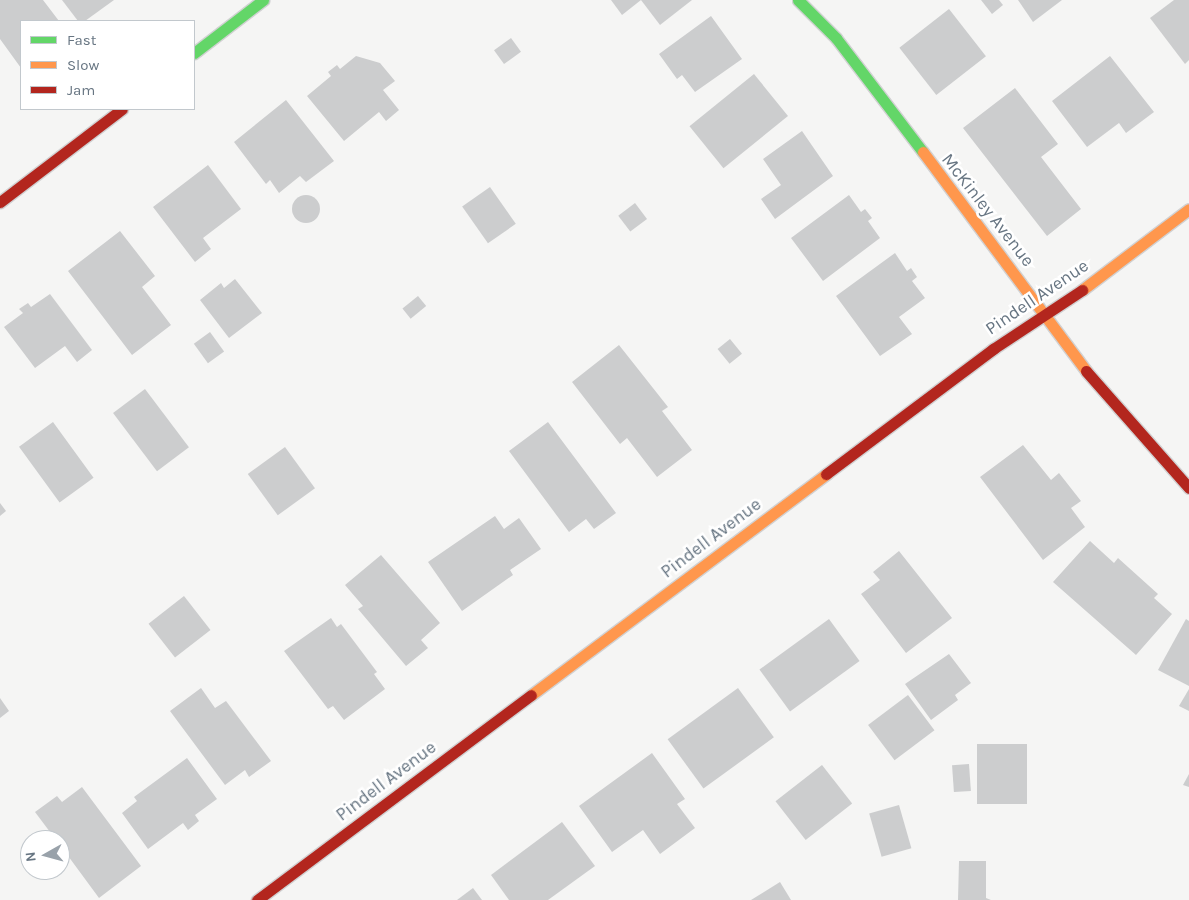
<!DOCTYPE html>
<style>
body{margin:0}
#map{position:relative;width:1189px;height:900px;overflow:hidden;background:#f5f5f4;font-family:Karla,sans-serif}
div>[style]{position:absolute}
.building>*{inset:0;background:#cccdce;transform-origin:0 0}
.round{border-radius:50%}
.roads{filter:drop-shadow(1px 0 #d1d1d2) drop-shadow(-1px 0 #d1d1d2) drop-shadow(0 1px #d1d1d2) drop-shadow(0 -1px #d1d1d2)}
.fast>*{height:11px;margin:-5.5px;padding:0 5.5px;transform-origin:5.5px;border-radius:5.5px;background:#63d668}
.slow>*{height:11px;margin:-5.5px;padding:0 5.5px;transform-origin:5.5px;border-radius:5.5px;background:#ff974d}
.jam>*{height:11px;margin:-5.5px;padding:0 5.5px;transform-origin:5.5px;border-radius:5.5px;background:#b3261e}
span{translate:-50% -50%;white-space:nowrap;text-align:center;line-height:1.15;-webkit-text-stroke:5px #fff;paint-order:stroke}
.street-label{font-size:18px;color:#677582}
.legend{position:absolute;left:20px;top:20px;width:175px;height:90px;box-sizing:border-box;background:#fff;border:1px solid #c2c8cd;margin:0;padding:6px 9px;list-style:none;font-size:15px;color:#677582}
.legend li{display:flex;align-items:center;gap:10px;height:25px}
.legend b{width:25px;border:1px solid #c2c8cd}
.north{position:absolute;left:20px;top:830px;width:50px;height:50px;box-sizing:border-box;background:#fff;border:1px solid #c2c8cd;border-radius:50%;rotate:263deg;font-size:14px;font-weight:700;line-height:20px;text-align:center;color:#677582}
.north::after{content:'';display:block;margin:auto;width:18px;height:22px;background:#99a2aa;clip-path:polygon(50% 0,100% 100%,50% 72%,0 100%)}
</style>
<div id="map">
<div class="building">
<i style="clip-path:polygon(0 0,43px 0,59px 21px,21px 21px,21px 68px,0 39px)"></i>
<i style="clip-path:polygon(62px 0,114px 0,85px 21px,78px 21px)"></i>
<i style="clip-path:polygon(611px 0,641px 0,622px 15px)"></i>
<i style="clip-path:polygon(641px 0,692px 0,660px 25px)"></i>
<i style="clip-path:polygon(981px 0,999px 0,1003px 5px,992px 14px)"></i>
<i style="clip-path:polygon(1018px 0,1062px 0,1033px 22px)"></i>
<i style="clip-path:polygon(1174px 0,1189px 0,1189px 60px,1185px 64px,1150px 18px)"></i>
<i style="left:949px;top:9px;width:60px;height:63px;rotate:52deg"></i>
<i style="clip-path:polygon(711px 16px,742px 59px,695px 92px,682px 75px,677px 79px,659px 54px)"></i>
<i style="left:511px;top:38px;width:17px;height:21px;rotate:54deg"></i>
<i style="clip-path:polygon(356px 56px,380px 63px,395px 81px,383px 90px,399px 110px,386px 121px,379px 112px,344px 141px,307px 96px,331px 76px,328px 72px,337px 65px,340px 69px)"></i>
<i style="clip-path:polygon(1110px 56px,1154px 112px,1126px 133px,1119px 123px,1087px 147px,1052px 101px)"></i>
<i style="left:754px;top:74px;width:54px;height:83px;rotate:51deg"></i>
<i style="clip-path:polygon(1015px 88px,1058px 144px,1041px 157px,1081px 209px,1047px 236px,963px 128px)"></i>
<i style="clip-path:polygon(286px 100px,334px 161px,306px 182px,300px 176px,279px 193px,270px 180px,266px 184px,234px 142px)"></i>
<i style="clip-path:polygon(802px 131px,833px 176px,775px 219px,761px 199px,781px 185px,763px 159px)"></i>
<i style="clip-path:polygon(208px 165px,241px 209px,203px 238px,211px 249px,195px 262px,153px 207px)"></i>
<i style="left:490px;top:187px;width:45px;height:34px;rotate:55deg"></i>
<i style="clip-path:polygon(849px 195px,861px 212px,865px 209px,872px 218px,868px 221px,880px 238px,823px 281px,791px 238px)"></i>
<i class="round" style="left:292px;top:195px;width:28px;height:28px"></i>
<i style="left:635px;top:203px;width:20px;height:21px;rotate:53deg"></i>
<i style="clip-path:polygon(120px 231px,155px 276px,142px 287px,171px 325px,132px 355px,68px 271px)"></i>
<i style="clip-path:polygon(895px 253px,907px 271px,911px 268px,917px 277px,912px 281px,925px 298px,899px 317px,912px 334px,880px 356px,836px 296px)"></i>
<i style="clip-path:polygon(235px 279px,262px 313px,229px 338px,200px 300px,221px 283px,224px 288px)"></i>
<i style="clip-path:polygon(50px 294px,92px 350px,77px 362px,65px 346px,35px 368px,4px 327px,23px 313px,19px 309px,28px 303px,31px 307px)"></i>
<i style="left:418px;top:296px;width:13px;height:20px;rotate:51deg"></i>
<i style="left:210px;top:332px;width:24px;height:20px;rotate:54deg"></i>
<i style="left:730px;top:339px;width:19px;height:16px;rotate:51deg"></i>
<i style="clip-path:polygon(619px 345px,668px 407px,662px 411px,692px 450px,657px 477px,627px 438px,620px 444px,572px 382px)"></i>
<i style="left:145px;top:389px;width:73px;height:40px;rotate:53deg"></i>
<i style="left:53px;top:422px;width:69px;height:42px;rotate:54deg"></i>
<i style="clip-path:polygon(548px 422px,616px 513px,594px 529px,586px 519px,569px 532px,509px 451px)"></i>
<i style="clip-path:polygon(1023px 445px,1051px 480px,1059px 473px,1081px 501px,1071px 508px,1085px 527px,1043px 560px,980px 477px)"></i>
<i style="left:285px;top:447px;width:51px;height:46px;rotate:54deg"></i>
<i style="clip-path:polygon(0 503px,6px 511px,0 516px)"></i>
<i style="clip-path:polygon(495px 516px,504px 529px,519px 518px,541px 549px,510px 570px,513px 575px,462px 611px,428px 562px)"></i>
<i style="clip-path:polygon(1090px 541px,1114px 563px,1118px 558px,1158px 594px,1154px 598px,1172px 614px,1136px 655px,1053px 582px)"></i>
<i style="clip-path:polygon(899px 551px,952px 618px,906px 653px,861px 594px,880px 580px,873px 572px)"></i>
<i style="clip-path:polygon(381px 555px,440px 623px,421px 640px,428px 648px,406px 666px,358px 609px,363px 606px,345px 585px)"></i>
<i style="left:184px;top:596px;width:43px;height:45px;rotate:52deg"></i>
<i style="clip-path:polygon(331px 618px,337px 627px,341px 624px,377px 672px,374px 674px,385px 689px,344px 720px,333px 706px,328px 709px,284px 651px)"></i>
<i style="left:829px;top:619px;width:52px;height:86px;rotate:54deg"></i>
<i style="clip-path:polygon(1186px 619px,1189px 621px,1189px 686px,1158px 670px)"></i>
<i style="clip-path:polygon(949px 654px,971px 683px,955px 695px,958px 700px,931px 720px,905px 684px)"></i>
<i style="clip-path:polygon(201px 688px,215px 708px,226px 701px,271px 761px,249px 777px,245px 770px,225px 785px,170px 711px)"></i>
<i style="left:738px;top:688px;width:61px;height:87px;rotate:54deg"></i>
<i style="clip-path:polygon(1189px 689px,1189px 711px,1179px 706px)"></i>
<i style="left:908px;top:695px;width:44px;height:50px;rotate:53deg"></i>
<i style="clip-path:polygon(0 698px,9px 711px,0 718px)"></i>
<i style="left:1027px;top:744px;width:60px;height:50px;rotate:90deg"></i>
<i style="clip-path:polygon(652px 753px,685px 799px,677px 804px,695px 828px,660px 854px,643px 830px,612px 852px,579px 806px)"></i>
<i style="clip-path:polygon(187px 758px,217px 799px,195px 815px,199px 821px,188px 830px,183px 823px,148px 849px,122px 813px,137px 801px,134px 797px)"></i>
<i style="left:969px;top:764px;width:27px;height:17px;rotate:86deg"></i>
<i style="left:822px;top:765px;width:49px;height:59px;rotate:52deg"></i>
<i style="clip-path:polygon(1189px 774px,1189px 787px,1183px 785px)"></i>
<i style="clip-path:polygon(82px 787px,141px 866px,99px 898px,60px 845px,60px 840px,56px 840px,35px 812px,57px 796px,62px 802px)"></i>
<i style="left:899px;top:805px;width:45px;height:31px;rotate:74deg"></i>
<i style="clip-path:polygon(562px 822px,595px 866px,548px 900px,509px 900px,491px 875px)"></i>
<i style="clip-path:polygon(959px 861px,986px 861px,986px 898px,991px 900px,958px 900px)"></i>
<i style="clip-path:polygon(780px 882px,791px 900px,751px 900px)"></i>
<i style="clip-path:polygon(473px 888px,482px 900px,457px 900px)"></i>
</div>
<div class="roads">
<div class="fast">
<i style="left:798px;top:0;width:54px;rotate:45deg"></i>
<i style="left:836px;top:38px;width:143px;rotate:52.7deg"></i>
<i style="left:194px;top:53px;width:87px;rotate:-37.5deg"></i>
</div>
<div class="slow">
<i style="left:923px;top:152px;width:273px;rotate:53.3deg"></i>
<i style="left:1082px;top:290px;width:134px;rotate:-37.1deg"></i>
<i style="left:531px;top:695px;width:369px;rotate:-36.8deg"></i>
</div>
<div class="jam">
<i style="left:0;top:202px;width:153px;rotate:-37.3deg"></i>
<i style="left:1086px;top:371px;width:156px;rotate:48.6deg"></i>
<i style="left:826px;top:474px;width:209px;rotate:-36.8deg"></i>
<i style="left:993px;top:349px;width:107px;rotate:-33.5deg"></i>
<i style="left:257px;top:900px;width:342px;rotate:-36.8deg"></i>
</div>
</div>
<div class="street-label">
<span style="left:988px;top:210px;rotate:52deg">McKinley Avenue</span>
<span style="left:1037px;top:297px;rotate:-34deg">Pindell Avenue</span>
<span style="left:711px;top:538px;rotate:-37deg">Pindell Avenue</span>
<span style="left:386px;top:781px;rotate:-37deg">Pindell Avenue</span>
</div>
<ul class="legend">
<li><b style="height:6px;background:#63d668"></b>Fast</li>
<li><b style="height:6px;background:#ff974d"></b>Slow</li>
<li><b style="height:6px;background:#b3261e"></b>Jam</li>
</ul>
<div class="north">N</div>
</div>
